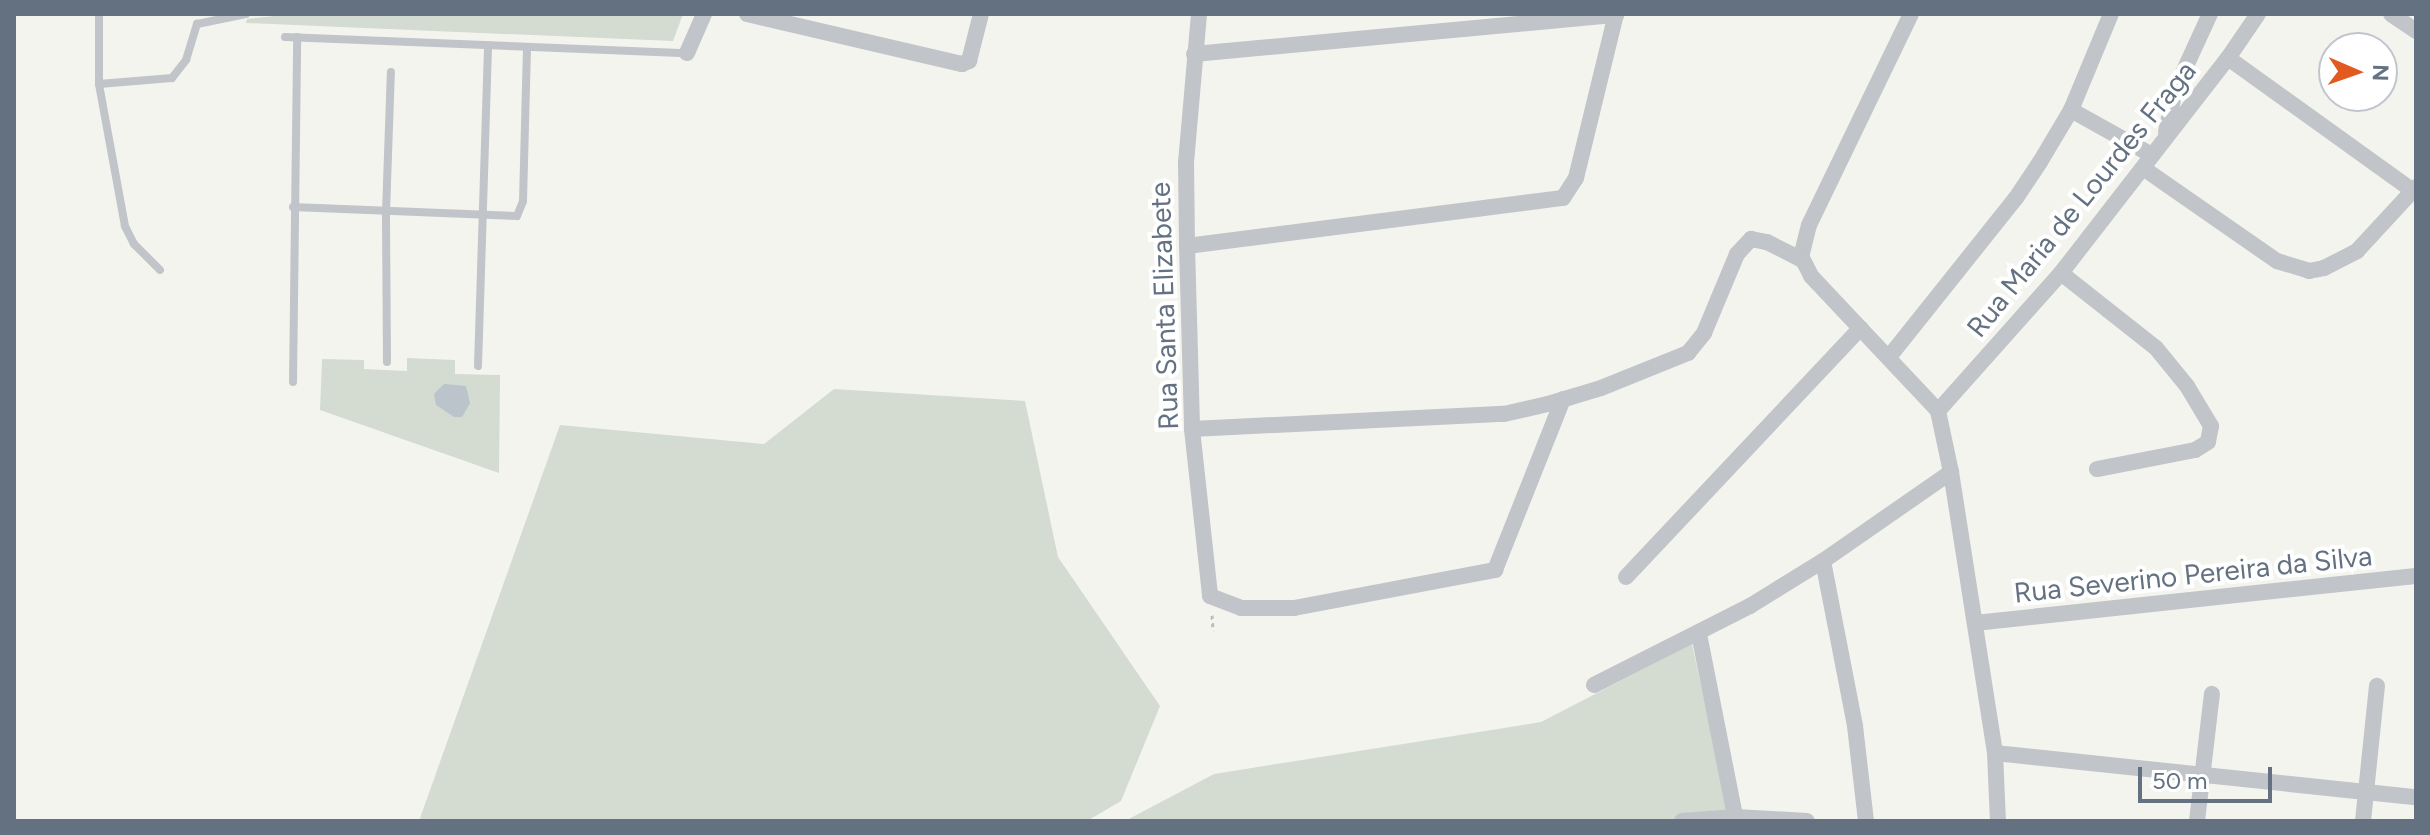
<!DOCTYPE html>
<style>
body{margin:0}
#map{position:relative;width:2430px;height:835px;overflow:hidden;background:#f4f4ef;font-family:Figtree,sans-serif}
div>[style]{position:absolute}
.green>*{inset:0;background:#d4dbd1}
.water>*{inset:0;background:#bac4ca}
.path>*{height:3px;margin-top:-1.5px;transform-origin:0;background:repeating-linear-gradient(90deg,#bbbdbf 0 4px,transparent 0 8px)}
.lane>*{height:8px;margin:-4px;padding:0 4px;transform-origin:4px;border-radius:4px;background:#c1c4c8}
.street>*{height:16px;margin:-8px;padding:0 8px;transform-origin:8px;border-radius:8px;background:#c1c4c8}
span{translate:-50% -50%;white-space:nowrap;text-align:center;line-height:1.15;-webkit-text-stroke:8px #fff;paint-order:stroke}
.street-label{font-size:28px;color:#637181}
.frame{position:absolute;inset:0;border:16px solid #637181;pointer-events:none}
.north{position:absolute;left:2318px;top:32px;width:80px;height:80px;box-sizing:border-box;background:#fff;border:2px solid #c1c6cd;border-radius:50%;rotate:92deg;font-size:22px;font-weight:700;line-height:32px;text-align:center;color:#637181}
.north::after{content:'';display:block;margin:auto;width:28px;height:36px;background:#e35a20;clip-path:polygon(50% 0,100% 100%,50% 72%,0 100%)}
.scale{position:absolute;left:2138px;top:767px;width:134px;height:36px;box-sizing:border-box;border:4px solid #637181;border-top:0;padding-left:10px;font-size:24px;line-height:28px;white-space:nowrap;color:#637181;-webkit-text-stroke:6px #fff;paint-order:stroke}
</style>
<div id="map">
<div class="green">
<i style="clip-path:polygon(291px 14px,683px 14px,673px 41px,246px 23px,247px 19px)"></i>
<i style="clip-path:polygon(407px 358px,455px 360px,455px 374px,500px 375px,499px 473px,320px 410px,322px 359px,364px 360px,364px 369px,407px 371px)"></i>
<i style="clip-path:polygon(834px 389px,1025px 401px,1058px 557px,1160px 706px,1121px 801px,1087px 821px,419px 821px,560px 425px,764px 444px)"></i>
<i style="clip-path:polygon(1692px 644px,1728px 811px,1661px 821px,1125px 821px,1214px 774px,1541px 722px)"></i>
</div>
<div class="water">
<i style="clip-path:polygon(444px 384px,466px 386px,470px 403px,462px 417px,454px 417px,436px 405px,434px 394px)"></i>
</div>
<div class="path">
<i style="left:1212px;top:615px;width:16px;rotate:86deg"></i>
</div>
<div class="lane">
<i style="left:99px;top:14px;width:70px;rotate:90deg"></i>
<i style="left:285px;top:37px;width:402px;rotate:2.3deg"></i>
<i style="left:293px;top:207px;width:224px;rotate:2.3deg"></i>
<i style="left:517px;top:216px;width:16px;rotate:-68deg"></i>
<i style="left:523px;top:201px;width:154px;rotate:-88.5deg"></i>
<i style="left:160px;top:270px;width:37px;rotate:-135deg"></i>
<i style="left:134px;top:244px;width:20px;rotate:-117deg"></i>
<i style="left:125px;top:226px;width:144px;rotate:-100.4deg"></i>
<i style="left:99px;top:84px;width:73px;rotate:-4.7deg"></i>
<i style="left:172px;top:78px;width:23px;rotate:-52deg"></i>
<i style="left:186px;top:60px;width:38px;rotate:-73deg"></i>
<i style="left:197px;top:24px;width:50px;rotate:-11.5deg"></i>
<i style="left:387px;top:362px;width:150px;rotate:-90.4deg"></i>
<i style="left:386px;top:212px;width:140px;rotate:-88deg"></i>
<i style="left:478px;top:366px;width:321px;rotate:-88.2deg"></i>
<i style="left:293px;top:382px;width:345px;rotate:-89.3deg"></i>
</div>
<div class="street">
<i style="left:747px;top:14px;width:221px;rotate:13.1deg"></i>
<i style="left:962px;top:64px;width:8px;rotate:-23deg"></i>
<i style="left:969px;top:61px;width:49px;rotate:-75.7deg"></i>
<i style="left:1199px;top:14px;width:149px;rotate:95deg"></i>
<i style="left:1186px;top:162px;width:84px;rotate:89.3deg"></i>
<i style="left:1187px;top:246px;width:183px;rotate:88.4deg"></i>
<i style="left:1192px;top:429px;width:168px;rotate:83.8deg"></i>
<i style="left:1210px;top:596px;width:33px;rotate:21deg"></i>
<i style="left:1241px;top:608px;width:53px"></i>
<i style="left:1294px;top:608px;width:205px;rotate:-10.7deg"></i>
<i style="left:1495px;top:570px;width:184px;rotate:-68.3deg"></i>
<i style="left:1911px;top:14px;width:234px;rotate:115.8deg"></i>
<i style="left:1809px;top:225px;width:32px;rotate:104deg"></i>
<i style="left:1801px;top:256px;width:22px;rotate:63deg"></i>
<i style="left:1811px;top:276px;width:185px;rotate:46.7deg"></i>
<i style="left:1938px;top:411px;width:62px;rotate:78deg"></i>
<i style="left:1951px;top:472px;width:284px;rotate:81.1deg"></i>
<i style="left:1995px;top:753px;width:68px;rotate:87.5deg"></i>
<i style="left:2391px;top:14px;width:30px;rotate:34deg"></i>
<i style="left:687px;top:53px;width:43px;rotate:-66.4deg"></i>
<i style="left:1194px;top:54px;width:424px;rotate:-5.3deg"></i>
<i style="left:2228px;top:58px;width:228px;rotate:35.7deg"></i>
<i style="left:2071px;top:110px;width:93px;rotate:29.1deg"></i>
<i style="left:2166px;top:132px;width:43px;rotate:-77.9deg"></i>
<i style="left:2175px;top:90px;width:84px;rotate:-65.3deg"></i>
<i style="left:2143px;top:168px;width:163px;rotate:34.8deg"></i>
<i style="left:2277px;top:261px;width:34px;rotate:17deg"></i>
<i style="left:2309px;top:271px;width:15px;rotate:-11deg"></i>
<i style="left:2324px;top:268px;width:37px;rotate:-27deg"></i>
<i style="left:2357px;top:251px;width:87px;rotate:-47.3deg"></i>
<i style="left:1187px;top:246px;width:379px;rotate:-7.3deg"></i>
<i style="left:1563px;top:198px;width:24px;rotate:-57deg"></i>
<i style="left:1576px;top:178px;width:169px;rotate:-76.3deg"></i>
<i style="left:2061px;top:273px;width:121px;rotate:38.3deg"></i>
<i style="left:2156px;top:348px;width:49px;rotate:50.8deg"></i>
<i style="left:2187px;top:386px;width:47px;rotate:59deg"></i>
<i style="left:2211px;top:426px;width:16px;rotate:101deg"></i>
<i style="left:2208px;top:442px;width:15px;rotate:148deg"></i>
<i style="left:2195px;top:450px;width:100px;rotate:169deg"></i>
<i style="left:1889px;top:357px;width:203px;rotate:-51.4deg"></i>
<i style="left:2016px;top:198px;width:43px;rotate:-56.3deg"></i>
<i style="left:2040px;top:162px;width:61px;rotate:-59.2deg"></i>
<i style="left:2071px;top:110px;width:104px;rotate:-67.4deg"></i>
<i style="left:1938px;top:411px;width:185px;rotate:-48.3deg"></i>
<i style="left:2061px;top:273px;width:272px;rotate:-52.2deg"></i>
<i style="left:2228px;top:58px;width:53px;rotate:-55.7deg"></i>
<i style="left:1192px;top:429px;width:312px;rotate:-2.8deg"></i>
<i style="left:1504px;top:414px;width:45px;rotate:-12.8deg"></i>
<i style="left:1548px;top:404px;width:55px;rotate:-16.8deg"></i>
<i style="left:1601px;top:388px;width:94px;rotate:-21.9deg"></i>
<i style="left:1688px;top:353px;width:26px;rotate:-51deg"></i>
<i style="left:1704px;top:333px;width:86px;rotate:-67.3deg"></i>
<i style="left:1737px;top:254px;width:21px;rotate:-47deg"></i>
<i style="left:1751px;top:239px;width:16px;rotate:11deg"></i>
<i style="left:1767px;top:242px;width:38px;rotate:27deg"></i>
<i style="left:1823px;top:561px;width:168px;rotate:79deg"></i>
<i style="left:1855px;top:726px;width:96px;rotate:83.4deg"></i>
<i style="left:1626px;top:577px;width:342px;rotate:-46.7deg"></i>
<i style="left:1975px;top:623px;width:443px;rotate:-6.1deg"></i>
<i style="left:1699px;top:634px;width:191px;rotate:78.8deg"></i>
<i style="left:1594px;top:685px;width:175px;rotate:-26.9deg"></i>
<i style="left:1750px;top:606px;width:86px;rotate:-31.7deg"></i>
<i style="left:1823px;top:561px;width:156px;rotate:-34.8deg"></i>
<i style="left:1995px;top:753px;width:423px;rotate:6deg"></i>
<i style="left:1682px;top:821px;width:54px;rotate:-4.2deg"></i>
<i style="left:1736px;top:817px;width:71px;rotate:3.2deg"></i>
<i style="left:2197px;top:821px;width:128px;rotate:-83.3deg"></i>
<i style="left:2363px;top:821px;width:136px;rotate:-84.1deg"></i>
</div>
<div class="street-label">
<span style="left:2081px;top:199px;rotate:-51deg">Rua Maria de Lourdes Fraga</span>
<span style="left:1164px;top:306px;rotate:-92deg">Rua Santa Elizabete</span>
<span style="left:2193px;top:574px;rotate:-6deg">Rua Severino Pereira da Silva</span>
</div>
<div class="frame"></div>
<div class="north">N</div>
<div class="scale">50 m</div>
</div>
